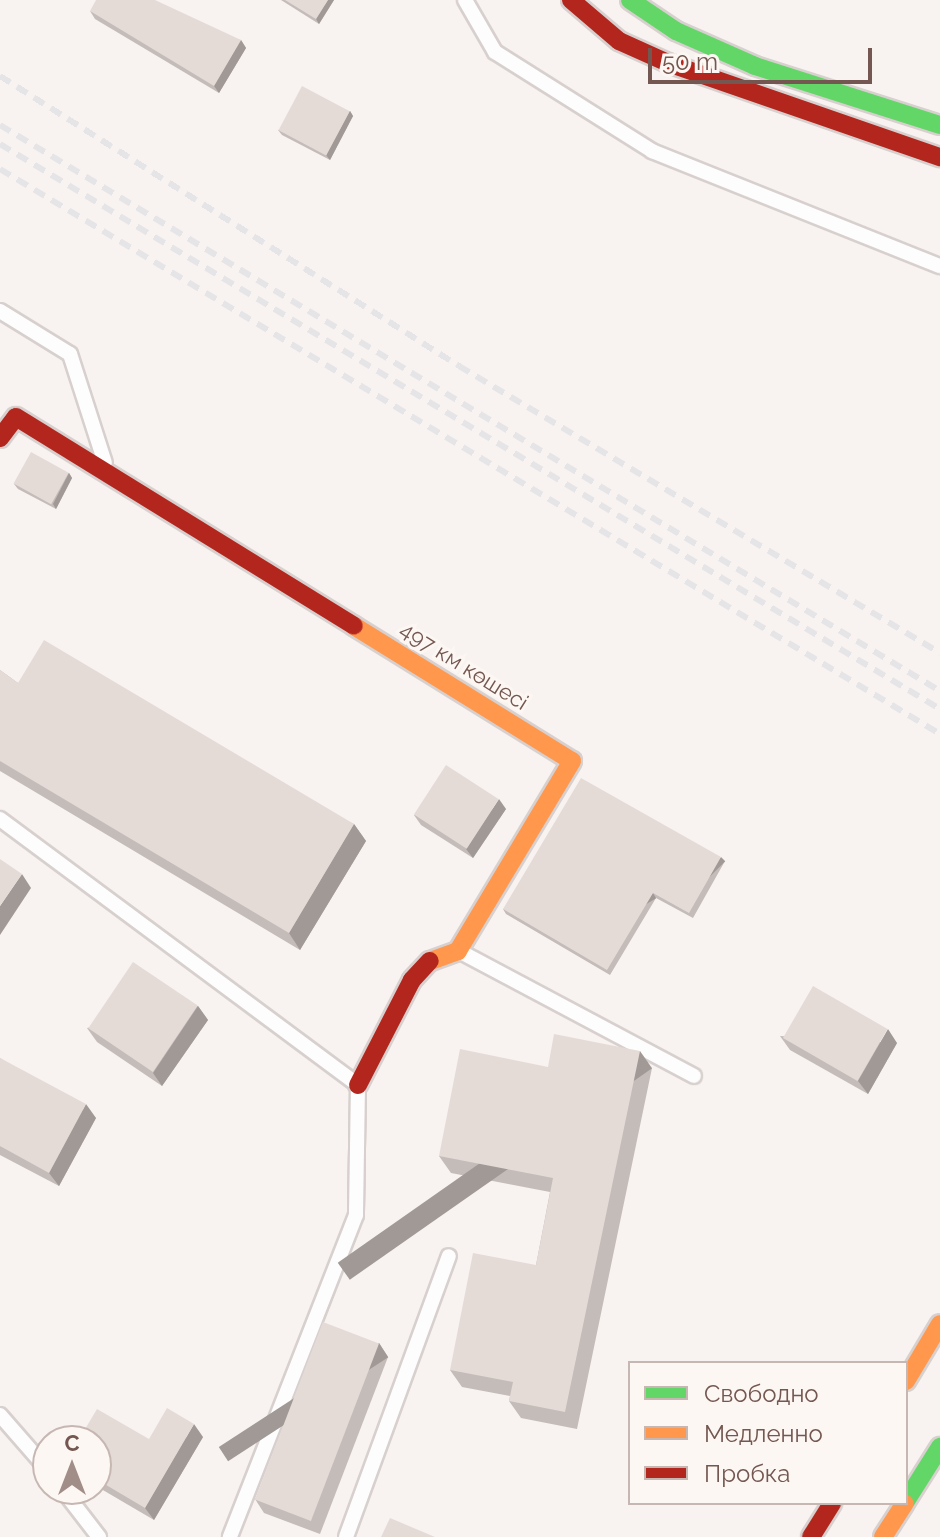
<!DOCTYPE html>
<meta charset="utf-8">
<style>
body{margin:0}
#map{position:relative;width:940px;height:1537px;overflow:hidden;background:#f8f3f0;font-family:Raleway,sans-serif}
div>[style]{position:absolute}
.roads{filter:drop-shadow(2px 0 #d7d0ce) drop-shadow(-2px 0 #d7d0ce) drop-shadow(0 2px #d7d0ce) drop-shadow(0 -2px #d7d0ce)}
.lane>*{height:14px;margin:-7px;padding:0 7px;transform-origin:7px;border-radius:7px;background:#fefdfd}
.fast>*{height:18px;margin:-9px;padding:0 9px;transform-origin:9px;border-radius:9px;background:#63d668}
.slow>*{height:18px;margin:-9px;padding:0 9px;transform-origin:9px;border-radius:9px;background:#ff974d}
.jam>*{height:18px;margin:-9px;padding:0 9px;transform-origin:9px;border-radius:9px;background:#b3261e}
.rail>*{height:6px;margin-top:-3px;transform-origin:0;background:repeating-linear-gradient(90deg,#e5e4e6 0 12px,transparent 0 20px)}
.wall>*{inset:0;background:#c4bcb9}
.shaded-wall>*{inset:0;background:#a09996;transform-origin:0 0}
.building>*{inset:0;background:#e4dbd7;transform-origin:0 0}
span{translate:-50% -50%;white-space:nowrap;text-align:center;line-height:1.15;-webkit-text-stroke:6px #fdf7f3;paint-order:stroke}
.street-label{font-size:22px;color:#745751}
.legend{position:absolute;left:628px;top:1361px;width:280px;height:144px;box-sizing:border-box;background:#fdf7f3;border:2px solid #c6b7b2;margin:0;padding:10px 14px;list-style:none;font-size:24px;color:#745751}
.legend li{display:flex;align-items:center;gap:16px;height:40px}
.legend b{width:40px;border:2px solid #c6b7b2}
.north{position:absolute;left:32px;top:1425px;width:80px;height:80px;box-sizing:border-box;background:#fdf7f3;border:2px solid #c6b7b2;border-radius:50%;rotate:0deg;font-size:22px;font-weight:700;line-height:32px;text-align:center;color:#745751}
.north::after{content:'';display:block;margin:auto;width:28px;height:36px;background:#a28e89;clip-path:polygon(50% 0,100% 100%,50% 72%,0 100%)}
.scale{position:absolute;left:648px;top:48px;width:224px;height:36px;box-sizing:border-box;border:4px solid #745751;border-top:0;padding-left:10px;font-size:24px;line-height:28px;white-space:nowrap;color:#745751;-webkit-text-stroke:6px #fdf7f3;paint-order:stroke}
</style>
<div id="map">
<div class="roads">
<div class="lane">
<i style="left:465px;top:0;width:60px;rotate:60deg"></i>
<i style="left:495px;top:52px;width:186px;rotate:32.2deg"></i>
<i style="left:652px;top:151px;width:310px;rotate:21.8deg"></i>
<i style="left:0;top:311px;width:82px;rotate:31.6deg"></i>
<i style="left:70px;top:354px;width:114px;rotate:72.2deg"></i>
<i style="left:0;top:819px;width:446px;rotate:36.6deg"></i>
<i style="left:358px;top:1085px;width:130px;rotate:90.9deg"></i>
<i style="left:356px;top:1215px;width:346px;rotate:111.4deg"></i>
<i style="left:459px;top:951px;width:266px;rotate:28deg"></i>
<i style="left:0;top:1415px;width:73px;rotate:48.9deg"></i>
<i style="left:62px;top:1489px;width:61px;rotate:52.4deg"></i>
<i style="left:346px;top:1537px;width:299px;rotate:-69.9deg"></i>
</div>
<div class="fast">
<i style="left:630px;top:0;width:55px;rotate:34deg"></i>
<i style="left:676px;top:31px;width:86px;rotate:23.9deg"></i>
<i style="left:755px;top:66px;width:194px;rotate:17.7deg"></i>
<i style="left:906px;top:1501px;width:64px;rotate:-57.8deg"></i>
</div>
<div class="slow">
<i style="left:354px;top:626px;width:256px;rotate:31.8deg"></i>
<i style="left:572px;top:761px;width:222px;rotate:121deg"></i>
<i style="left:458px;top:951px;width:30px;rotate:160deg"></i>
<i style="left:906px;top:1381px;width:66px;rotate:-59.2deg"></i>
<i style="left:883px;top:1537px;width:40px;rotate:-57.1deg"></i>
</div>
<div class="jam">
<i style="left:571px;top:0;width:63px;rotate:40.5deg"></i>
<i style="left:619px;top:41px;width:54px;rotate:24.2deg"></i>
<i style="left:668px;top:63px;width:288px;rotate:19.1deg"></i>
<i style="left:0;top:438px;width:26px;rotate:-53deg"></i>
<i style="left:16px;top:417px;width:397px;rotate:31.7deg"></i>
<i style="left:358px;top:1085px;width:118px;rotate:-62.8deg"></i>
<i style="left:412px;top:980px;width:26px;rotate:-47deg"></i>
<i style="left:811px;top:1537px;width:40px;rotate:-58deg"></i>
</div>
</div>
<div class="rail">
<i style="left:0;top:76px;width:543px;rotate:32.29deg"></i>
<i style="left:459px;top:366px;width:560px;rotate:30.82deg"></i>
<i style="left:0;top:125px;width:1097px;rotate:31.05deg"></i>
<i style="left:0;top:144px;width:1097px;rotate:31.01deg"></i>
<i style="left:0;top:169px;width:1097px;rotate:31.01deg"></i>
</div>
<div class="wall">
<i style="clip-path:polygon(281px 0,334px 0,319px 24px)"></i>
<i style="clip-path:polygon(90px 11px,241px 40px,246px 48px,219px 93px,95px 19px)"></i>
<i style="clip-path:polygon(350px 111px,353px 116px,330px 160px,282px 135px,278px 130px)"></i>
<i style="clip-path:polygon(69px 473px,72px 478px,56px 509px,18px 489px,14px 484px)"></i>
<i style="clip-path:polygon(0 670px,18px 683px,354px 824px,366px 841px,300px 950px,0 771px)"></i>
<i style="clip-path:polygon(506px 809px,473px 858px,421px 825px,414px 815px)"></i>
<i style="clip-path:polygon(725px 861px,693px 918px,656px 898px,610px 975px,506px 914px,503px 909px)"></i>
<i style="clip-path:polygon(198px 1006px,208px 1020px,162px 1086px,97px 1042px,87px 1028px)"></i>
<i style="clip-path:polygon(780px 1036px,897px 1043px,868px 1094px,790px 1050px)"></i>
<i style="clip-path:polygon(0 1058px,96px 1118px,59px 1186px,0 1155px)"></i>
<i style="clip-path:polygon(548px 1067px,652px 1068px,577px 1429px,521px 1418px,509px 1401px,510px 1396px,462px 1387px,450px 1370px,536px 1265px,550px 1192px,451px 1173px,439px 1156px)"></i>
<i style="clip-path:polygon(379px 1343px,388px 1357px,320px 1534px,264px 1513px,255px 1499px)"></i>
<i style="clip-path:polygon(203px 1437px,154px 1520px,96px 1486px,96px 1441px)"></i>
</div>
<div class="shaded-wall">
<i style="clip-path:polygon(328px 0,334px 0,319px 24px,316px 19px)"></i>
<i style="clip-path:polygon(241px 40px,246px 48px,219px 93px,214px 86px)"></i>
<i style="clip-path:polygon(350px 111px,353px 116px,330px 160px,326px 155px)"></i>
<i style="clip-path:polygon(69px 473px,72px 478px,56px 509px,53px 504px)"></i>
<i style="clip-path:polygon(499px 799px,506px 809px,473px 858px,466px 849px)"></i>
<i style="clip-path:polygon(354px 824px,366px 841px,300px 950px,289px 933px)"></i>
<i style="left:721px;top:857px;width:6px;height:64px;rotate:45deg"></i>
<i style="clip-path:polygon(22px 874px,31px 888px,0 935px,0 906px)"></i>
<i style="left:653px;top:893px;width:6px;height:90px;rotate:59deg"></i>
<i style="clip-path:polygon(198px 1006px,208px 1020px,162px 1086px,153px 1073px)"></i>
<i style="clip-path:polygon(888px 1029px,897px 1043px,868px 1094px,858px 1081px)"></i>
<i style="left:640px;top:1051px;width:21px;height:369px;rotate:55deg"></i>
<i style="clip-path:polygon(86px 1104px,96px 1118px,59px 1186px,49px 1173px)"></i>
<i style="left:379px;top:1343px;width:17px;height:191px;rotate:57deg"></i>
<i style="clip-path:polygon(194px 1424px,203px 1437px,154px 1520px,145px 1508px)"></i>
</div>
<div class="building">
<i style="clip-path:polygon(96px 0,155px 0,241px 40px,214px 86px,90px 11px)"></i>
<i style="clip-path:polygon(285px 0,328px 0,316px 19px)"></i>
<i style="left:302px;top:86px;width:54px;height:50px;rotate:28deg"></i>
<i style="left:31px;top:452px;width:43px;height:36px;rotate:29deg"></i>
<i style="clip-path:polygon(44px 640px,354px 824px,289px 933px,0 761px,0 670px,18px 683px)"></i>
<i style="left:446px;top:765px;width:63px;height:59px;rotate:33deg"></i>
<i style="clip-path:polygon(581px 778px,721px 857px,689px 913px,653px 893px,607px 970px,503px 909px)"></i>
<i style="clip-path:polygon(0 859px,22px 874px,0 906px)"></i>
<i style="left:133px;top:962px;width:78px;height:80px;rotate:34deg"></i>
<i style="left:813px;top:986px;width:86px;height:60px;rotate:30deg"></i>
<i style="clip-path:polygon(554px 1034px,640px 1051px,565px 1412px,509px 1401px,513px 1382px,450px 1370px,473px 1253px,536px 1265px,553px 1178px,439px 1156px,460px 1049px,548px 1067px)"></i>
<i style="clip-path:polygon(0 1058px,86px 1104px,49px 1173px,0 1146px)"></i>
<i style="left:323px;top:1322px;width:60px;height:190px;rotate:21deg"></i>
<i style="clip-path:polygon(167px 1408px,194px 1424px,145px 1508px,96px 1479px,96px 1441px,78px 1441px,97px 1409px,149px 1439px)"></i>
<i style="clip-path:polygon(390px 1518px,435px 1537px,381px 1537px)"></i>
</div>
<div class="street-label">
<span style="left:464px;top:666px;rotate:32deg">497 км көшесі</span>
</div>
<ul class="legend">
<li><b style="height:10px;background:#63d668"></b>Свободно</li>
<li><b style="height:10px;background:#ff974d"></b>Медленно</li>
<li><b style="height:10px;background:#b3261e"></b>Пробка</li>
</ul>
<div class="north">С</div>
<div class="scale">50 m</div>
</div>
